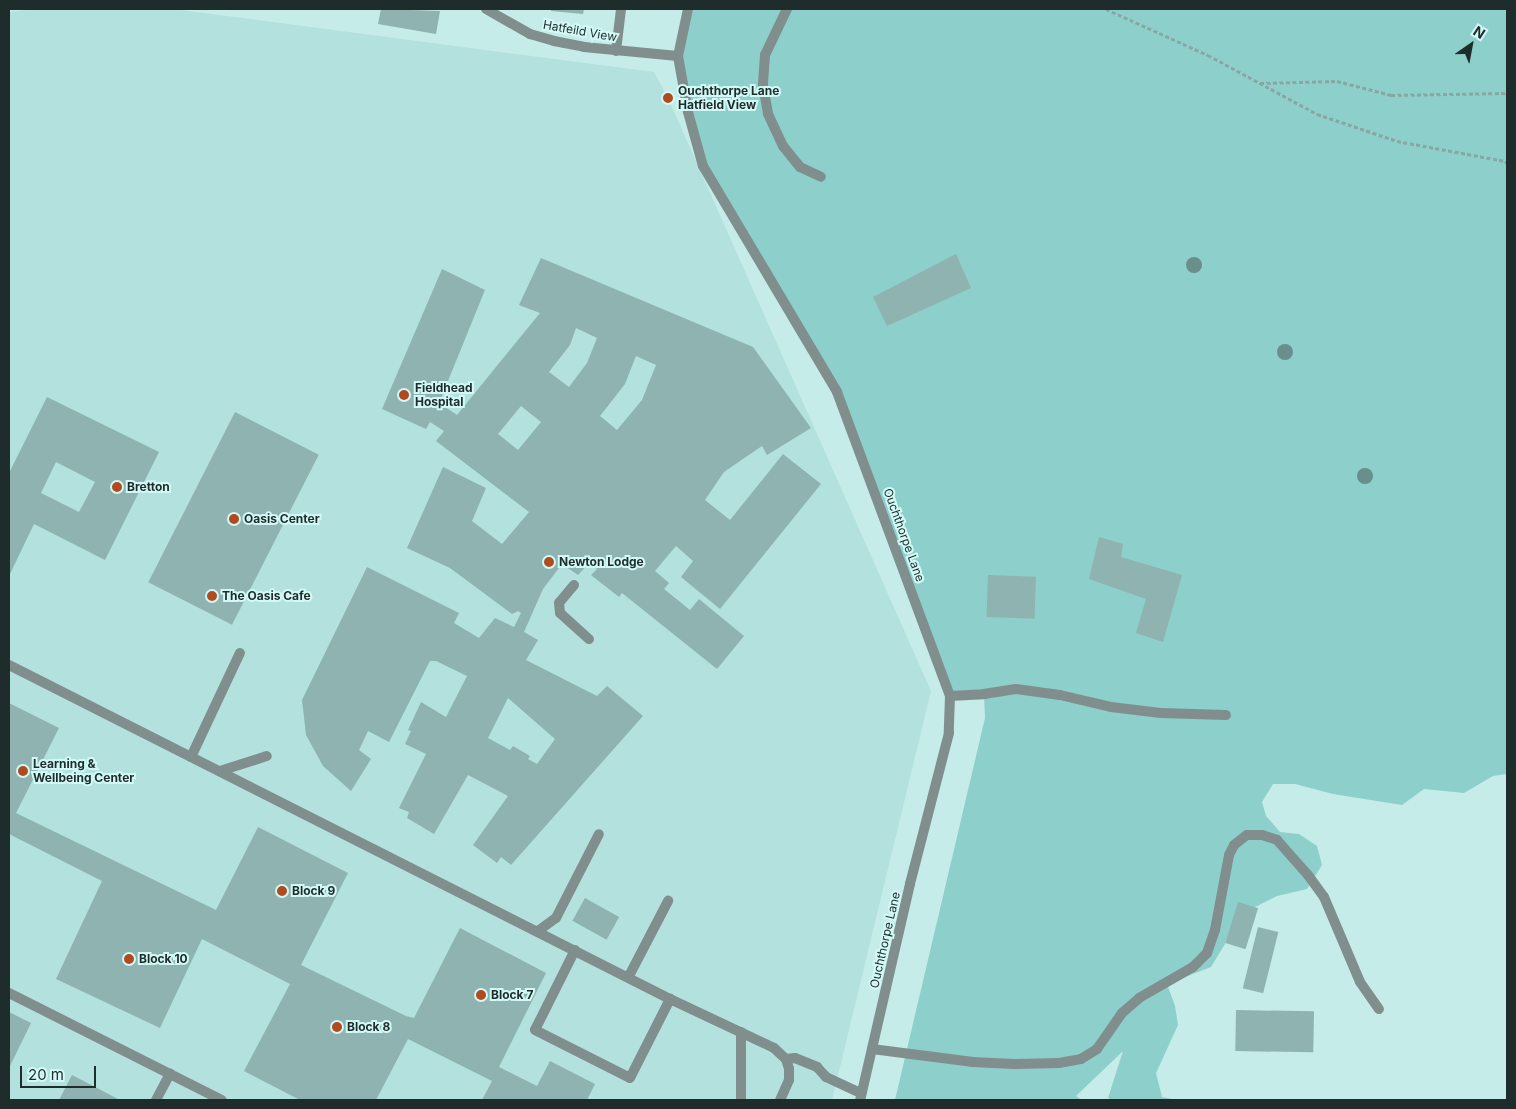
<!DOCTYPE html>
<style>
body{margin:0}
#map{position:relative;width:1516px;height:1109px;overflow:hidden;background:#c5ece9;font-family:Inter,sans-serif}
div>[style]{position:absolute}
.built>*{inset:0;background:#b2e1de}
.green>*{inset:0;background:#8dcfcb}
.building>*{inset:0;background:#8eb3b0;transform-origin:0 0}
.path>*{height:3px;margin-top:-1.5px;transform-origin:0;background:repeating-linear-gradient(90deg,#88a6a4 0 4px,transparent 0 6.5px)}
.service>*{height:10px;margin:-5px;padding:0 5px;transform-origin:5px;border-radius:5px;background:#808f8e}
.minor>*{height:10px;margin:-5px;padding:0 5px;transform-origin:5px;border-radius:5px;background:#808f8e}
.tertiary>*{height:10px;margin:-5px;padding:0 5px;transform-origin:5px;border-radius:5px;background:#808f8e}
.trees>*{width:16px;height:16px;margin:-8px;border-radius:50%;background:#698e8c}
.dots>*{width:14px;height:14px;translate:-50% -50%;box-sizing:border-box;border:2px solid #d2f9f6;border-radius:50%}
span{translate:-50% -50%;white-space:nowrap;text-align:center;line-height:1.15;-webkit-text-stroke:4px #d2f9f6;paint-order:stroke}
.street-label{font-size:12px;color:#1e2d2c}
.poi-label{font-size:12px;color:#1e2d2c;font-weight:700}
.left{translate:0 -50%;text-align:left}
.frame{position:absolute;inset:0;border:10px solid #1e2d2c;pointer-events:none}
.north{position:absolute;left:1446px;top:20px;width:50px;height:50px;-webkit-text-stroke:4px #d2f9f6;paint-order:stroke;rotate:33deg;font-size:14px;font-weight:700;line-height:20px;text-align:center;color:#1e2d2c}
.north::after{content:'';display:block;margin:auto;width:18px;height:22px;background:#1e2d2c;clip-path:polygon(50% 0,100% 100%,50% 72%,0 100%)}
.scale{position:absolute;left:20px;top:1066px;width:76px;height:22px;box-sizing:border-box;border:2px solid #1e2d2c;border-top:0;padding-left:6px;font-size:15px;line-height:18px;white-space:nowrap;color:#1e2d2c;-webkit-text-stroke:4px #d2f9f6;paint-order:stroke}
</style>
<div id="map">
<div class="built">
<i style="clip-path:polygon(38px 9px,173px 9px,654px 72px,668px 98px,931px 691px,832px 1100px,9px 1100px,9px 12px)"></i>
</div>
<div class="green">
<i style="clip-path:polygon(688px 9px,1507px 9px,1507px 774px,1493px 776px,1464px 793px,1424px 789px,1402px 805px,1333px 794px,1295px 784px,1273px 784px,1262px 802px,1266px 816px,1280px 832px,1299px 834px,1317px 846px,1322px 865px,1307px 889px,1277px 896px,1253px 908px,1239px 921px,1211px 967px,1167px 984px,1175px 1006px,1178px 1025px,1156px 1073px,1162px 1097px,1177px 1100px,1112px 1100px,1108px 1098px,1123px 1051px,1076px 1096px,1082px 1100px,895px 1100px,985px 718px,984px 694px,950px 696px,837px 392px,703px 166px,678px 56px)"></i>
</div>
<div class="building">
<i style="clip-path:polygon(381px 9px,440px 11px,436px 34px,378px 24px)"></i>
<i style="clip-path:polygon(551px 9px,584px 9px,583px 14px,551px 11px)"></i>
<i style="clip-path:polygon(956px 254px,971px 288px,887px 326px,873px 297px)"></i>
<i style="clip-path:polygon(evenodd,541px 258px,753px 347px,811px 428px,767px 455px,762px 446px,724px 472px,705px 500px,730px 520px,783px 454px,821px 484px,720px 609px,681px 577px,693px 561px,676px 546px,655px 571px,669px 583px,664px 589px,690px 610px,699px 599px,744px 636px,717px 669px,622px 593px,619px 597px,591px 575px,597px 569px,589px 563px,578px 575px,562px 564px,543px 589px,524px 632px,538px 640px,526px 660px,597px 696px,607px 686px,643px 716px,511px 865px,501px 857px,497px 863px,473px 845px,508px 796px,468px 775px,434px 834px,407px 818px,409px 812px,399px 808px,426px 754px,405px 744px,411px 731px,408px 730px,421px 702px,446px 717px,467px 676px,436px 661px,430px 661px,389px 742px,368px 731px,359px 750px,371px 759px,351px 791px,323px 766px,306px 735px,302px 700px,367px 567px,459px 613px,454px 623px,479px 638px,495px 618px,514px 627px,521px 613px,518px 611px,512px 614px,450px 568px,407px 548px,443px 467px,486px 488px,472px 521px,502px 544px,529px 512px,436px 441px,444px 431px,430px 422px,426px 429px,382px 409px,442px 269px,485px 290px,439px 403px,457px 415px,540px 313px,519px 305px,541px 258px,576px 328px,597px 338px,587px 363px,569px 387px,549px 372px,570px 345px,576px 328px,541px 258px,636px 356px,656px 365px,642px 400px,617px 430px,600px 416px,625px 384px,636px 356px,541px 258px,521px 406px,541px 422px,518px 450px,498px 434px,521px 406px,541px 258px,508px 698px,555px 739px,537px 764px,528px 759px,530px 756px,513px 746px,510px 750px,488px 738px,508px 698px)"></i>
<i style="clip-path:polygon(evenodd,47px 397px,159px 452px,105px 560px,34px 524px,9px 576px,9px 473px,47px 397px,56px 462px,95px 482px,79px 512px,41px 493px,56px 462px)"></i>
<i style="left:235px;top:412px;width:94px;height:191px;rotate:27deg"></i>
<i style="clip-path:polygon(1099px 537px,1123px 544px,1121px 557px,1182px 575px,1163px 642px,1136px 633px,1146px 599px,1089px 579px)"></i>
<i style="left:988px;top:575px;width:48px;height:42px;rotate:2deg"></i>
<i style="clip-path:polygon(9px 703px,59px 728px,16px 813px,216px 910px,258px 827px,348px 873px,301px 965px,406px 1016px,414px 1018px,460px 928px,546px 973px,499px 1067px,537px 1086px,550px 1061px,595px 1084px,587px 1100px,482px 1100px,492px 1081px,408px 1039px,376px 1100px,300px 1100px,244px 1071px,290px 984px,202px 939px,160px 1028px,56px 979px,102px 881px,9px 834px)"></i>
<i style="left:585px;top:898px;width:39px;height:26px;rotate:29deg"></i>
<i style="left:1238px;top:902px;width:21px;height:43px;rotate:17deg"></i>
<i style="left:1258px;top:927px;width:21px;height:63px;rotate:14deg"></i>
<i style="left:1236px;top:1010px;width:78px;height:41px;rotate:1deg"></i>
<i style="clip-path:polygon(9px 1012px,31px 1023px,9px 1068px)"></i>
<i style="clip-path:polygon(72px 1075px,118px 1099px,118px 1100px,59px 1100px)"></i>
</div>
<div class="path">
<i style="left:1106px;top:9px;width:112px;rotate:24.3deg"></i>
<i style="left:1208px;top:55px;width:124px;rotate:28.4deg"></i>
<i style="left:1317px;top:114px;width:84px;rotate:18.6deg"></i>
<i style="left:1397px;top:141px;width:110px;rotate:10.5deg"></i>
<i style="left:1505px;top:161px;width:3px;rotate:45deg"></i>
<i style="left:1260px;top:83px;width:77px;rotate:-1.5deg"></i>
<i style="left:1337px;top:81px;width:56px;rotate:14.5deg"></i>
<i style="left:1391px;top:95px;width:116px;rotate:-1deg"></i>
</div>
<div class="service">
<i style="left:787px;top:9px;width:51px;rotate:115.6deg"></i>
<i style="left:765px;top:55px;width:30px;rotate:94deg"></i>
<i style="left:763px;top:85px;width:29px;rotate:80deg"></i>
<i style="left:768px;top:114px;width:35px;rotate:65deg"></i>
<i style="left:783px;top:146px;width:27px;rotate:51deg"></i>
<i style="left:800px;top:167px;width:23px;rotate:25deg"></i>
<i style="left:616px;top:51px;width:42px;rotate:-83.2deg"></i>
<i style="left:574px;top:585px;width:23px;rotate:130deg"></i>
<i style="left:559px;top:603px;width:10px;rotate:84deg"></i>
<i style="left:560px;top:613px;width:39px;rotate:42deg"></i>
<i style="left:9px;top:665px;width:741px;rotate:26.81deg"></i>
<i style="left:670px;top:999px;width:115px;rotate:25.2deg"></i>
<i style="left:774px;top:1048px;width:16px;rotate:43deg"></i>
<i style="left:786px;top:1059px;width:10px;rotate:73deg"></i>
<i style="left:789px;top:1069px;width:11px;rotate:90deg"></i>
<i style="left:789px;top:1080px;width:22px;rotate:114deg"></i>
<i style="left:950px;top:696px;width:34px;rotate:-3deg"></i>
<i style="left:984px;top:694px;width:32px;rotate:-9deg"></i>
<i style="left:1016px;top:689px;width:44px;rotate:7.8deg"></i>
<i style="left:1060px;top:695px;width:52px;rotate:13.2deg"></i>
<i style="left:1111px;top:707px;width:50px;rotate:6.8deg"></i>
<i style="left:1161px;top:713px;width:65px;rotate:1.8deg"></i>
<i style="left:191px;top:757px;width:115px;rotate:-64.8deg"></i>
<i style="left:220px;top:771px;width:49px;rotate:-17.7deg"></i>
<i style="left:538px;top:931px;width:22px;rotate:-36deg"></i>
<i style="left:556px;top:918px;width:94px;rotate:-62.9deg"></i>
<i style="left:575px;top:950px;width:89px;rotate:116.6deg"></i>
<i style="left:535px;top:1030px;width:106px;rotate:26.8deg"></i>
<i style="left:630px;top:1078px;width:89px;rotate:-63.1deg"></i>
<i style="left:629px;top:976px;width:85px;rotate:-62.5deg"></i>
<i style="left:9px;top:993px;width:238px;rotate:26.7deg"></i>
<i style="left:872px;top:1049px;width:102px;rotate:7.3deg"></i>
<i style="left:973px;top:1062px;width:41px;rotate:2.8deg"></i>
<i style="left:1014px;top:1064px;width:45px;rotate:-1.3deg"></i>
<i style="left:1059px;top:1063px;width:22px;rotate:-10deg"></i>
<i style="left:1081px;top:1059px;width:19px;rotate:-32deg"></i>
<i style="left:1097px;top:1049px;width:44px;rotate:-55.2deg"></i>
<i style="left:1122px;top:1013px;width:23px;rotate:-41deg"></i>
<i style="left:1139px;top:998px;width:62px;rotate:-29.9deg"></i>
<i style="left:1193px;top:967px;width:20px;rotate:-45deg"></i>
<i style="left:1207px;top:953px;width:24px;rotate:-71deg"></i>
<i style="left:1215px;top:930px;width:76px;rotate:-79.4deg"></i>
<i style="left:1229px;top:855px;width:11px;rotate:-63deg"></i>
<i style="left:1234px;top:845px;width:16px;rotate:-38deg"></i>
<i style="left:1247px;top:835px;width:15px"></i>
<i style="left:1262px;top:835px;width:16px;rotate:18deg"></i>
<i style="left:1277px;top:840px;width:47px;rotate:48.5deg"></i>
<i style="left:1308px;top:875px;width:27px;rotate:54deg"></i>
<i style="left:1324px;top:897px;width:92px;rotate:67deg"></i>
<i style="left:1360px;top:982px;width:33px;rotate:55deg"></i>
<i style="left:786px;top:1059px;width:9px;rotate:-6deg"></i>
<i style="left:795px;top:1058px;width:24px;rotate:22deg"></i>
<i style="left:817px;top:1067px;width:13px;rotate:48deg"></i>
<i style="left:826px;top:1077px;width:38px;rotate:25deg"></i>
<i style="left:156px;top:1100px;width:30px;rotate:-62deg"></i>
<i style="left:741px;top:1100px;width:68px;rotate:-90deg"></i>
</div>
<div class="minor">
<i style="left:486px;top:9px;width:51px;rotate:29.6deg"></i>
<i style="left:530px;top:34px;width:25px;rotate:16deg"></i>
<i style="left:554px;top:41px;width:31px;rotate:11deg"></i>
<i style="left:584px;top:47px;width:94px;rotate:5.5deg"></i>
</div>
<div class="tertiary">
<i style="left:688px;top:9px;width:48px;rotate:102deg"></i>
<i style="left:678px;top:56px;width:57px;rotate:79.9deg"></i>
<i style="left:688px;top:112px;width:56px;rotate:74.5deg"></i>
<i style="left:703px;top:166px;width:263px;rotate:59.3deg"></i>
<i style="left:837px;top:392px;width:324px;rotate:69.6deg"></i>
<i style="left:950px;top:696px;width:37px;rotate:92deg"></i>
<i style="left:949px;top:733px;width:156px;rotate:104.5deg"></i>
<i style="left:910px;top:884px;width:222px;rotate:103deg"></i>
</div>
<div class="trees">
<i style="left:1194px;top:265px"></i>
<i style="left:1285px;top:352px"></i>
<i style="left:1365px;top:476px"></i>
</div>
<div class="dots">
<i style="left:668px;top:98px;background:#b04a20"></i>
<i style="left:404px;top:395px;background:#b04a20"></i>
<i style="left:117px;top:487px;background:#b04a20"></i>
<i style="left:234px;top:519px;background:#b04a20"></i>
<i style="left:549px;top:562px;background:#b04a20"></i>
<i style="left:212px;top:596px;background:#b04a20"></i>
<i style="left:23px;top:771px;background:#b04a20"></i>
<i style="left:282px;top:891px;background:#b04a20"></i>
<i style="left:129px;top:959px;background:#b04a20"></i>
<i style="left:481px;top:995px;background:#b04a20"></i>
<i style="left:337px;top:1027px;background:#b04a20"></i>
</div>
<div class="street-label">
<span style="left:580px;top:31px;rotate:10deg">Hatfeild View</span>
<span style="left:904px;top:535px;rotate:70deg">Ouchthorpe Lane</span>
<span style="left:885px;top:940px;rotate:-77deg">Ouchthorpe Lane</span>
</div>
<div class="poi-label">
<span class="left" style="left:678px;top:98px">Ouchthorpe Lane<br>Hatfield View</span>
<span class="left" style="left:415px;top:395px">Fieldhead<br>Hospital</span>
<span class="left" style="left:127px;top:487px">Bretton</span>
<span class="left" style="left:244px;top:519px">Oasis Center</span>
<span class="left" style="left:559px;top:562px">Newton Lodge</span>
<span class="left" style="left:222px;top:596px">The Oasis Cafe</span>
<span class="left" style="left:33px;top:771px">Learning &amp;<br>Wellbeing Center</span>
<span class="left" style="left:292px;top:891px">Block 9</span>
<span class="left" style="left:139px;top:959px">Block 10</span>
<span class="left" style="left:491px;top:995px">Block 7</span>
<span class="left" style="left:347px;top:1027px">Block 8</span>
</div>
<div class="frame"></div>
<div class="north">N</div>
<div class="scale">20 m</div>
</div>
